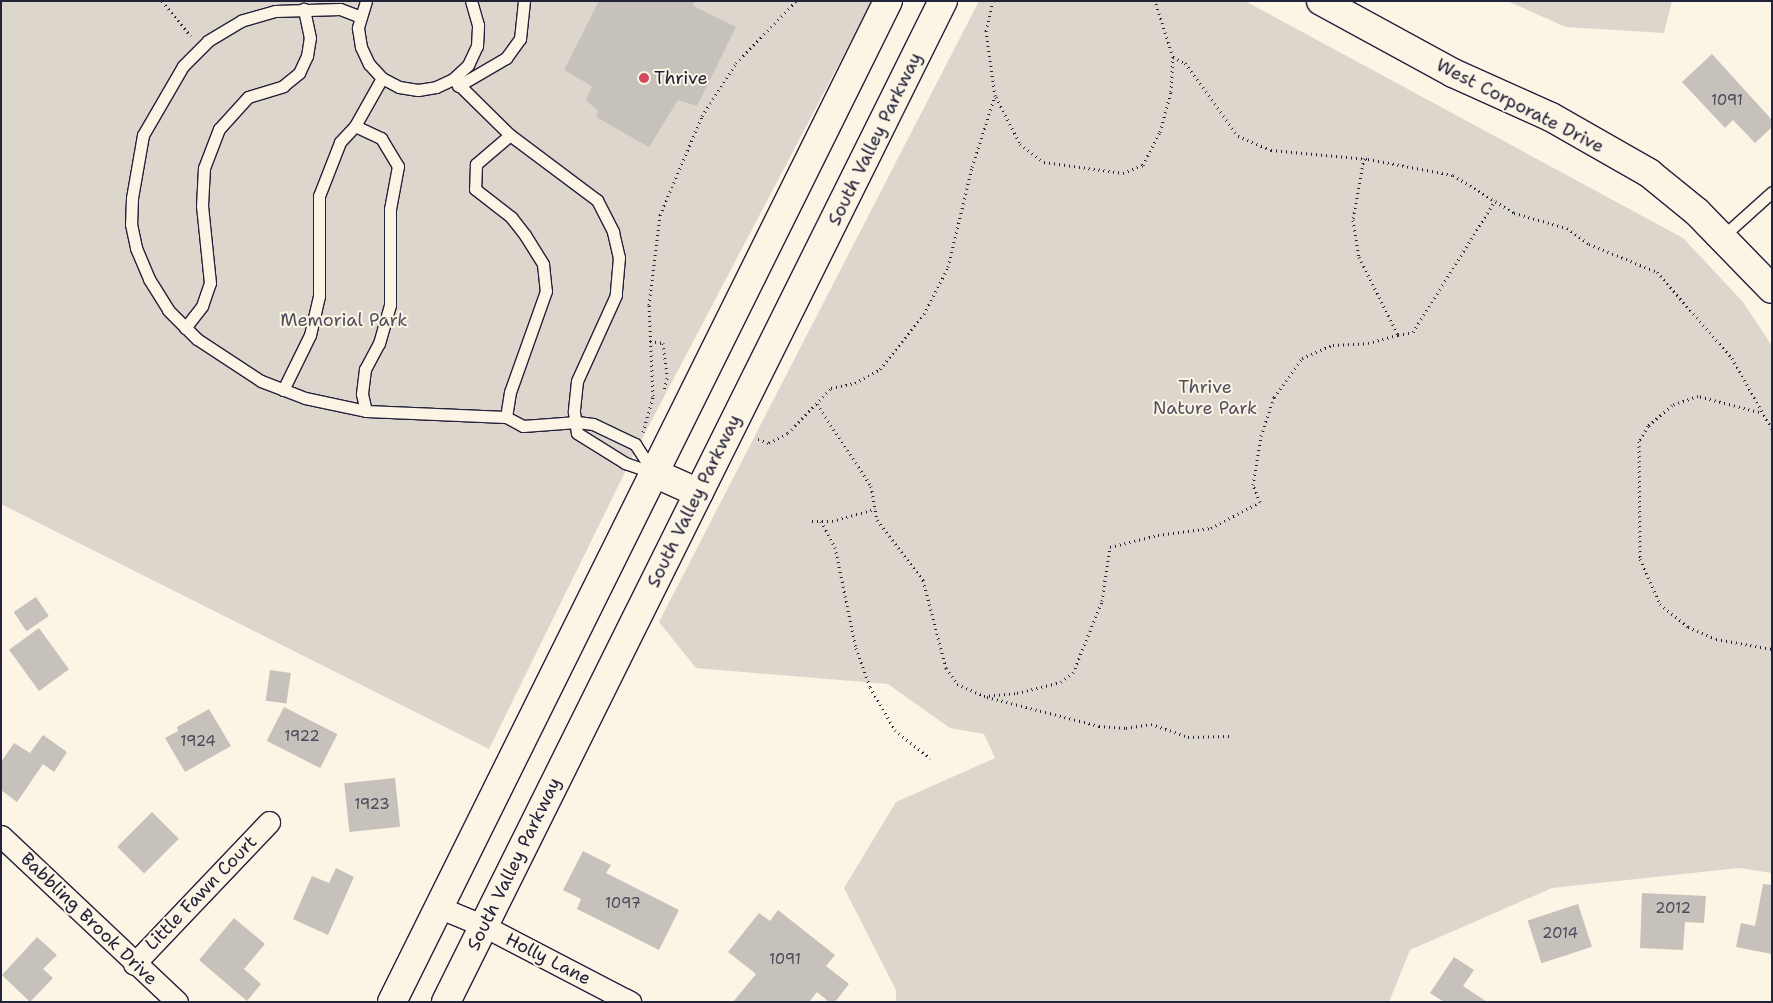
<!DOCTYPE html>
<style>
body{margin:0}
#map{position:relative;width:1773px;height:1003px;overflow:hidden;background:#fcf5e5;font-family:"Shantell Sans",sans-serif}
div>[style]{position:absolute}
.green>*{inset:0;background:#dcd6cc}
.building>*{inset:0;background:#c6c1bb;transform-origin:0 0}
.path>*{height:3px;margin-top:-1.5px;transform-origin:0;background:repeating-linear-gradient(90deg,#22223b 0 1px,transparent 0 5px)}
.roads{filter:drop-shadow(1px 0 #22223b) drop-shadow(-1px 0 #22223b) drop-shadow(0 1px #22223b) drop-shadow(0 -1px #22223b)}
.service>*{height:11px;margin:-5.5px;padding:0 5.5px;transform-origin:5.5px;border-radius:5.5px;background:#fcf5e5}
.minor>*{height:21px;margin:-10.5px;padding:0 10.5px;transform-origin:10.5px;border-radius:10.5px;background:#fcf5e5}
.tertiary>*{height:28px;margin:-14px;padding:0 14px;transform-origin:14px;border-radius:14px;background:#fcf5e5}
.secondary>*{height:28px;margin:-14px;padding:0 14px;transform-origin:14px;border-radius:14px;background:#fcf5e5}
.dots>*{width:14px;height:14px;translate:-50% -50%;box-sizing:border-box;border:2px solid #fcf5e5;border-radius:50%}
span{translate:-50% -50%;white-space:nowrap;text-align:center;line-height:1.15;-webkit-text-stroke:4px #fcf5e5;paint-order:stroke}
.number-label{font-size:15px;color:#4b4a5b}
.number-label span{-webkit-text-stroke-width:0}
.poi-label{font-size:18px;color:#22223b}
.left{translate:0 -50%;text-align:left}
.street-label{font-size:18px;color:#22223b}
.park-label{font-size:18px;color:#504f5f}
.frame{position:absolute;inset:0;border:2px solid #22223b;pointer-events:none}
</style>
<div id="map">
<div class="green">
<i style="clip-path:polygon(1px 1px,872px 1px,633px 456px,489px 749px,1px 504px)"></i>
<i style="clip-path:polygon(979px 1px,1245px 1px,1683px 238px,1743px 302px,1772px 346px,1772px 873px,1739px 868px,1552px 888px,1410px 950px,1389px 1002px,896px 1002px,896px 990px,844px 888px,896px 802px,995px 758px,984px 734px,950px 728px,888px 684px,696px 668px,659px 622px)"></i>
<i style="clip-path:polygon(1507px 1px,1672px 1px,1664px 33px,1566px 27px)"></i>
</div>
<div class="building">
<i style="clip-path:polygon(599px 1px,695px 1px,693px 6px,736px 27px,697px 106px,678px 100px,649px 147px,596px 117px,598px 111px,586px 100px,592px 86px,564px 70px)"></i>
<i style="clip-path:polygon(1712px 54px,1772px 120px,1772px 127px,1755px 143px,1733px 120px,1725px 128px,1682px 82px)"></i>
<i style="left:36px;top:597px;width:23px;height:27px;rotate:56deg"></i>
<i style="left:39px;top:628px;width:51px;height:37px;rotate:54deg"></i>
<i style="left:270px;top:670px;width:21px;height:31px;rotate:8deg"></i>
<i style="left:284px;top:707px;width:60px;height:38px;rotate:27deg"></i>
<i style="clip-path:polygon(209px 709px,231px 746px,185px 772px,165px 738px,178px 731px,177px 727px)"></i>
<i style="clip-path:polygon(43px 735px,67px 752px,54px 772px,43px 764px,17px 802px,1px 790px,1px 762px,14px 743px,30px 753px)"></i>
<i style="left:395px;top:778px;width:49px;height:51px;rotate:84deg"></i>
<i style="left:152px;top:812px;width:38px;height:49px;rotate:45deg"></i>
<i style="clip-path:polygon(583px 851px,611px 865px,606px 873px,679px 910px,659px 950px,577px 909px,581px 899px,563px 890px)"></i>
<i style="clip-path:polygon(336px 868px,354px 877px,328px 935px,293px 919px,312px 876px,329px 883px)"></i>
<i style="clip-path:polygon(1763px 884px,1772px 885px,1772px 954px,1736px 947px,1741px 923px,1755px 926px)"></i>
<i style="clip-path:polygon(1642px 893px,1706px 896px,1704px 923px,1685px 922px,1683px 950px,1640px 948px)"></i>
<i style="left:1578px;top:904px;width:45px;height:53px;rotate:72deg"></i>
<i style="clip-path:polygon(778px 910px,835px 955px,826px 966px,849px 984px,835px 1002px,829px 1002px,817px 992px,809px 1002px,733px 1002px,756px 974px,728px 952px,759px 913px,770px 921px)"></i>
<i style="clip-path:polygon(234px 918px,265px 944px,244px 969px,261px 984px,247px 1001px,199px 960px)"></i>
<i style="clip-path:polygon(37px 937px,57px 955px,43px 969px,53px 978px,30px 1002px,2px 975px)"></i>
<i style="clip-path:polygon(1454px 957px,1474px 970px,1463px 986px,1487px 1002px,1444px 1002px,1430px 993px)"></i>
</div>
<div class="path">
<i style="left:162px;top:1px;width:45px;rotate:50.4deg"></i>
<i style="left:1173px;top:57px;width:13px;rotate:27deg"></i>
<i style="left:1185px;top:63px;width:90px;rotate:54deg"></i>
<i style="left:1238px;top:136px;width:36px;rotate:23deg"></i>
<i style="left:1271px;top:150px;width:97px;rotate:5.3deg"></i>
<i style="left:1368px;top:159px;width:86px;rotate:10.7deg"></i>
<i style="left:1453px;top:175px;width:72px;rotate:31.9deg"></i>
<i style="left:1514px;top:213px;width:55px;rotate:15.8deg"></i>
<i style="left:1567px;top:228px;width:27px;rotate:36deg"></i>
<i style="left:1589px;top:244px;width:74px;rotate:22.4deg"></i>
<i style="left:1657px;top:272px;width:114px;rotate:48.9deg"></i>
<i style="left:1732px;top:358px;width:81px;rotate:60.6deg"></i>
<i style="left:996px;top:97px;width:53px;rotate:62.9deg"></i>
<i style="left:1020px;top:144px;width:30px;rotate:37deg"></i>
<i style="left:1044px;top:162px;width:80px;rotate:7.9deg"></i>
<i style="left:1123px;top:173px;width:22px;rotate:-22deg"></i>
<i style="left:1143px;top:165px;width:37px;rotate:-63deg"></i>
<i style="left:1160px;top:132px;width:41px;rotate:-74.6deg"></i>
<i style="left:1171px;top:92px;width:35px;rotate:-87deg"></i>
<i style="left:1173px;top:57px;width:59px;rotate:-107.8deg"></i>
<i style="left:1364px;top:158px;width:63px;rotate:100.1deg"></i>
<i style="left:1353px;top:220px;width:37px;rotate:81deg"></i>
<i style="left:1359px;top:257px;width:87px;rotate:63.4deg"></i>
<i style="left:1398px;top:335px;width:15px;rotate:-11deg"></i>
<i style="left:1413px;top:332px;width:155px;rotate:-58deg"></i>
<i style="left:650px;top:341px;width:13px;rotate:9deg"></i>
<i style="left:663px;top:343px;width:35px;rotate:83deg"></i>
<i style="left:667px;top:378px;width:13px;rotate:103deg"></i>
<i style="left:817px;top:404px;width:98px;rotate:56.6deg"></i>
<i style="left:871px;top:486px;width:35px;rotate:80deg"></i>
<i style="left:877px;top:520px;width:76px;rotate:52.5deg"></i>
<i style="left:923px;top:580px;width:91px;rotate:75.4deg"></i>
<i style="left:946px;top:668px;width:19px;rotate:55deg"></i>
<i style="left:957px;top:684px;width:30px;rotate:24deg"></i>
<i style="left:984px;top:696px;width:33px;rotate:-5deg"></i>
<i style="left:1017px;top:693px;width:45px;rotate:-14deg"></i>
<i style="left:1061px;top:682px;width:15px;rotate:-37deg"></i>
<i style="left:1073px;top:673px;width:78px;rotate:-68.1deg"></i>
<i style="left:1102px;top:601px;width:55px;rotate:-81.6deg"></i>
<i style="left:1110px;top:547px;width:49px;rotate:-14deg"></i>
<i style="left:1158px;top:535px;width:53px;rotate:-7.5deg"></i>
<i style="left:1211px;top:528px;width:55px;rotate:-28deg"></i>
<i style="left:1260px;top:502px;width:18px;rotate:-112deg"></i>
<i style="left:1253px;top:485px;width:50px;rotate:-80.7deg"></i>
<i style="left:1261px;top:436px;width:41px;rotate:-71.6deg"></i>
<i style="left:1274px;top:397px;width:48px;rotate:-54.3deg"></i>
<i style="left:1302px;top:358px;width:34px;rotate:-23deg"></i>
<i style="left:1333px;top:345px;width:35px;rotate:-3deg"></i>
<i style="left:1368px;top:343px;width:31px;rotate:-15deg"></i>
<i style="left:1759px;top:412px;width:63px;rotate:-165.3deg"></i>
<i style="left:1698px;top:396px;width:28px;rotate:161deg"></i>
<i style="left:1672px;top:405px;width:32px;rotate:139deg"></i>
<i style="left:1648px;top:426px;width:17px;rotate:121deg"></i>
<i style="left:1639px;top:441px;width:118px;rotate:89.5deg"></i>
<i style="left:1640px;top:559px;width:49px;rotate:66deg"></i>
<i style="left:1660px;top:604px;width:36px;rotate:39deg"></i>
<i style="left:1688px;top:627px;width:30px;rotate:23deg"></i>
<i style="left:1716px;top:639px;width:57px;rotate:10.1deg"></i>
<i style="left:643px;top:432px;width:37px;rotate:-74deg"></i>
<i style="left:653px;top:396px;width:91px;rotate:-92.5deg"></i>
<i style="left:649px;top:305px;width:91px;rotate:-83deg"></i>
<i style="left:660px;top:215px;width:108px;rotate:-67deg"></i>
<i style="left:702px;top:116px;width:63px;rotate:-57.3deg"></i>
<i style="left:736px;top:63px;width:86px;rotate:-45.9deg"></i>
<i style="left:758px;top:439px;width:12px;rotate:20deg"></i>
<i style="left:769px;top:443px;width:21px;rotate:-28deg"></i>
<i style="left:788px;top:433px;width:62px;rotate:-46.3deg"></i>
<i style="left:831px;top:388px;width:25px;rotate:-12deg"></i>
<i style="left:855px;top:383px;width:29px;rotate:-29deg"></i>
<i style="left:880px;top:369px;width:70px;rotate:-51.3deg"></i>
<i style="left:924px;top:314px;width:53px;rotate:-62.9deg"></i>
<i style="left:948px;top:267px;width:103px;rotate:-76.5deg"></i>
<i style="left:972px;top:167px;width:75px;rotate:-72.1deg"></i>
<i style="left:995px;top:96px;width:66px;rotate:-97.9deg"></i>
<i style="left:986px;top:31px;width:31px;rotate:-77deg"></i>
<i style="left:812px;top:521px;width:20px"></i>
<i style="left:832px;top:521px;width:45px;rotate:-15.6deg"></i>
<i style="left:821px;top:521px;width:30px;rotate:62deg"></i>
<i style="left:835px;top:547px;width:103px;rotate:78.3deg"></i>
<i style="left:856px;top:648px;width:41px;rotate:70.3deg"></i>
<i style="left:870px;top:687px;width:50px;rotate:59.8deg"></i>
<i style="left:895px;top:730px;width:45px;rotate:38.7deg"></i>
<i style="left:987px;top:697px;width:116px;rotate:14.5deg"></i>
<i style="left:1099px;top:726px;width:27px;rotate:4deg"></i>
<i style="left:1126px;top:728px;width:25px;rotate:-9deg"></i>
<i style="left:1151px;top:724px;width:39px;rotate:19deg"></i>
<i style="left:1188px;top:737px;width:41px;rotate:-1.4deg"></i>
</div>
<div class="roads">
<div class="service">
<i style="left:366px;top:1px;width:28px;rotate:107deg"></i>
<i style="left:358px;top:28px;width:19px;rotate:81deg"></i>
<i style="left:361px;top:47px;width:19px;rotate:65deg"></i>
<i style="left:369px;top:64px;width:19px;rotate:47deg"></i>
<i style="left:382px;top:78px;width:19px;rotate:28deg"></i>
<i style="left:399px;top:87px;width:19px;rotate:9deg"></i>
<i style="left:418px;top:90px;width:18px;rotate:-9deg"></i>
<i style="left:436px;top:87px;width:19px;rotate:-25deg"></i>
<i style="left:453px;top:79px;width:21px;rotate:-43deg"></i>
<i style="left:468px;top:65px;width:21px;rotate:-65deg"></i>
<i style="left:477px;top:46px;width:21px;rotate:-87deg"></i>
<i style="left:478px;top:25px;width:25px;rotate:-106deg"></i>
<i style="left:361px;top:17px;width:22px;rotate:-159deg"></i>
<i style="left:340px;top:9px;width:65px;rotate:178.2deg"></i>
<i style="left:275px;top:11px;width:35px;rotate:164deg"></i>
<i style="left:241px;top:21px;width:39px;rotate:149deg"></i>
<i style="left:208px;top:41px;width:35px;rotate:135deg"></i>
<i style="left:183px;top:66px;width:80px;rotate:120.1deg"></i>
<i style="left:143px;top:135px;width:64px;rotate:99.9deg"></i>
<i style="left:132px;top:198px;width:26px;rotate:92deg"></i>
<i style="left:131px;top:224px;width:25px;rotate:78deg"></i>
<i style="left:136px;top:248px;width:34px;rotate:67deg"></i>
<i style="left:149px;top:279px;width:36px;rotate:58deg"></i>
<i style="left:168px;top:310px;width:41px;rotate:45deg"></i>
<i style="left:197px;top:339px;width:77px;rotate:33.3deg"></i>
<i style="left:261px;top:381px;width:47px;rotate:21.1deg"></i>
<i style="left:305px;top:398px;width:62px;rotate:12deg"></i>
<i style="left:382px;top:78px;width:55px;rotate:119.4deg"></i>
<i style="left:355px;top:126px;width:29px;rotate:25deg"></i>
<i style="left:381px;top:138px;width:33px;rotate:59deg"></i>
<i style="left:398px;top:166px;width:44px;rotate:100.5deg"></i>
<i style="left:390px;top:209px;width:96px;rotate:90deg"></i>
<i style="left:390px;top:305px;width:40px;rotate:106deg"></i>
<i style="left:379px;top:343px;width:30px;rotate:118deg"></i>
<i style="left:365px;top:369px;width:25px;rotate:97deg"></i>
<i style="left:362px;top:394px;width:17px;rotate:77deg"></i>
<i style="left:366px;top:411px;width:140px;rotate:2.5deg"></i>
<i style="left:453px;top:79px;width:80px;rotate:44.5deg"></i>
<i style="left:510px;top:135px;width:109px;rotate:36.8deg"></i>
<i style="left:597px;top:200px;width:36px;rotate:63deg"></i>
<i style="left:613px;top:232px;width:26px;rotate:77deg"></i>
<i style="left:619px;top:257px;width:38px;rotate:95deg"></i>
<i style="left:616px;top:295px;width:94px;rotate:114.4deg"></i>
<i style="left:577px;top:381px;width:31px;rotate:96deg"></i>
<i style="left:574px;top:412px;width:21px;rotate:82deg"></i>
<i style="left:577px;top:433px;width:57px;rotate:32deg"></i>
<i style="left:625px;top:463px;width:31px;rotate:19deg"></i>
<i style="left:458px;top:86px;width:56px;rotate:-30.3deg"></i>
<i style="left:506px;top:58px;width:24px;rotate:-54deg"></i>
<i style="left:520px;top:39px;width:38px;rotate:-84deg"></i>
<i style="left:510px;top:135px;width:45px;rotate:139.5deg"></i>
<i style="left:476px;top:164px;width:25px;rotate:92deg"></i>
<i style="left:475px;top:189px;width:46px;rotate:37.9deg"></i>
<i style="left:511px;top:217px;width:23px;rotate:52deg"></i>
<i style="left:525px;top:235px;width:34px;rotate:58deg"></i>
<i style="left:543px;top:264px;width:27px;rotate:84deg"></i>
<i style="left:546px;top:291px;width:107px;rotate:109.6deg"></i>
<i style="left:510px;top:392px;width:25px;rotate:99deg"></i>
<i style="left:506px;top:417px;width:19px;rotate:28deg"></i>
<i style="left:523px;top:426px;width:54px;rotate:-4.2deg"></i>
<i style="left:577px;top:422px;width:16px;rotate:7deg"></i>
<i style="left:593px;top:424px;width:47px;rotate:25.5deg"></i>
<i style="left:635px;top:444px;width:35px;rotate:57deg"></i>
<i style="left:1722px;top:237px;width:67px;rotate:-42deg"></i>
<i style="left:185px;top:328px;width:28px;rotate:-52deg"></i>
<i style="left:202px;top:306px;width:24px;rotate:-71deg"></i>
<i style="left:210px;top:283px;width:77px;rotate:-95.9deg"></i>
<i style="left:202px;top:206px;width:38px;rotate:-87deg"></i>
<i style="left:204px;top:168px;width:42px;rotate:-69deg"></i>
<i style="left:219px;top:129px;width:43px;rotate:-47.8deg"></i>
<i style="left:248px;top:97px;width:37px;rotate:-17deg"></i>
<i style="left:283px;top:86px;width:21px;rotate:-39deg"></i>
<i style="left:299px;top:73px;width:19px;rotate:-65deg"></i>
<i style="left:307px;top:56px;width:18px;rotate:-81deg"></i>
<i style="left:310px;top:38px;width:30px;rotate:-102deg"></i>
<i style="left:283px;top:390px;width:61px;rotate:-63.9deg"></i>
<i style="left:310px;top:335px;width:40px;rotate:-77deg"></i>
<i style="left:319px;top:296px;width:100px;rotate:-90deg"></i>
<i style="left:319px;top:196px;width:58px;rotate:-68.7deg"></i>
<i style="left:340px;top:142px;width:22px;rotate:-47deg"></i>
</div>
<div class="minor">
<i style="left:1px;top:836px;width:242px;rotate:43.3deg"></i>
<i style="left:438px;top:907px;width:50px;rotate:22.4deg"></i>
<i style="left:484px;top:926px;width:165px;rotate:27.5deg"></i>
<i style="left:134px;top:964px;width:196px;rotate:-46.4deg"></i>
</div>
<div class="tertiary">
<i style="left:1321px;top:1px;width:150px;rotate:28.6deg"></i>
<i style="left:1453px;top:73px;width:107px;rotate:24.2deg"></i>
<i style="left:1551px;top:117px;width:113px;rotate:29.7deg"></i>
<i style="left:1649px;top:173px;width:62px;rotate:39.1deg"></i>
<i style="left:1697px;top:212px;width:107px;rotate:45.8deg"></i>
</div>
<div class="secondary">
<i style="left:654px;top:473px;width:49px;rotate:24deg"></i>
<i style="left:392px;top:1002px;width:1117px;rotate:-63.64deg"></i>
<i style="left:446px;top:1002px;width:1118px;rotate:-63.6deg"></i>
</div>
</div>
<div class="dots">
<i style="left:644px;top:78px;background:#d1495b"></i>
</div>
<div class="number-label">
<span style="left:1727px;top:101px">1091</span>
<span style="left:302px;top:737px">1922</span>
<span style="left:198px;top:742px">1924</span>
<span style="left:372px;top:805px">1923</span>
<span style="left:623px;top:904px">1097</span>
<span style="left:1673px;top:909px">2012</span>
<span style="left:1560px;top:934px">2014</span>
<span style="left:785px;top:960px">1091</span>
</div>
<div class="poi-label">
<span class="left" style="left:654px;top:78px">Thrive</span>
</div>
<div class="street-label">
<span style="left:1520px;top:106px;rotate:27deg">West Corporate Drive</span>
<span style="left:875px;top:139px;rotate:-64deg">South Valley Parkway</span>
<span style="left:694px;top:501px;rotate:-64deg">South Valley Parkway</span>
<span style="left:514px;top:864px;rotate:-64deg">South Valley Parkway</span>
<span style="left:201px;top:893px;rotate:-46deg">Little Fawn Court</span>
<span style="left:89px;top:919px;rotate:44deg">Babbling Brook Drive</span>
<span style="left:548px;top:959px;rotate:27deg">Holly Lane</span>
</div>
<div class="park-label">
<span style="left:344px;top:320px">Memorial Park</span>
<span style="left:1205px;top:398px">Thrive<br>Nature Park</span>
</div>
<div class="frame"></div>
</div>
